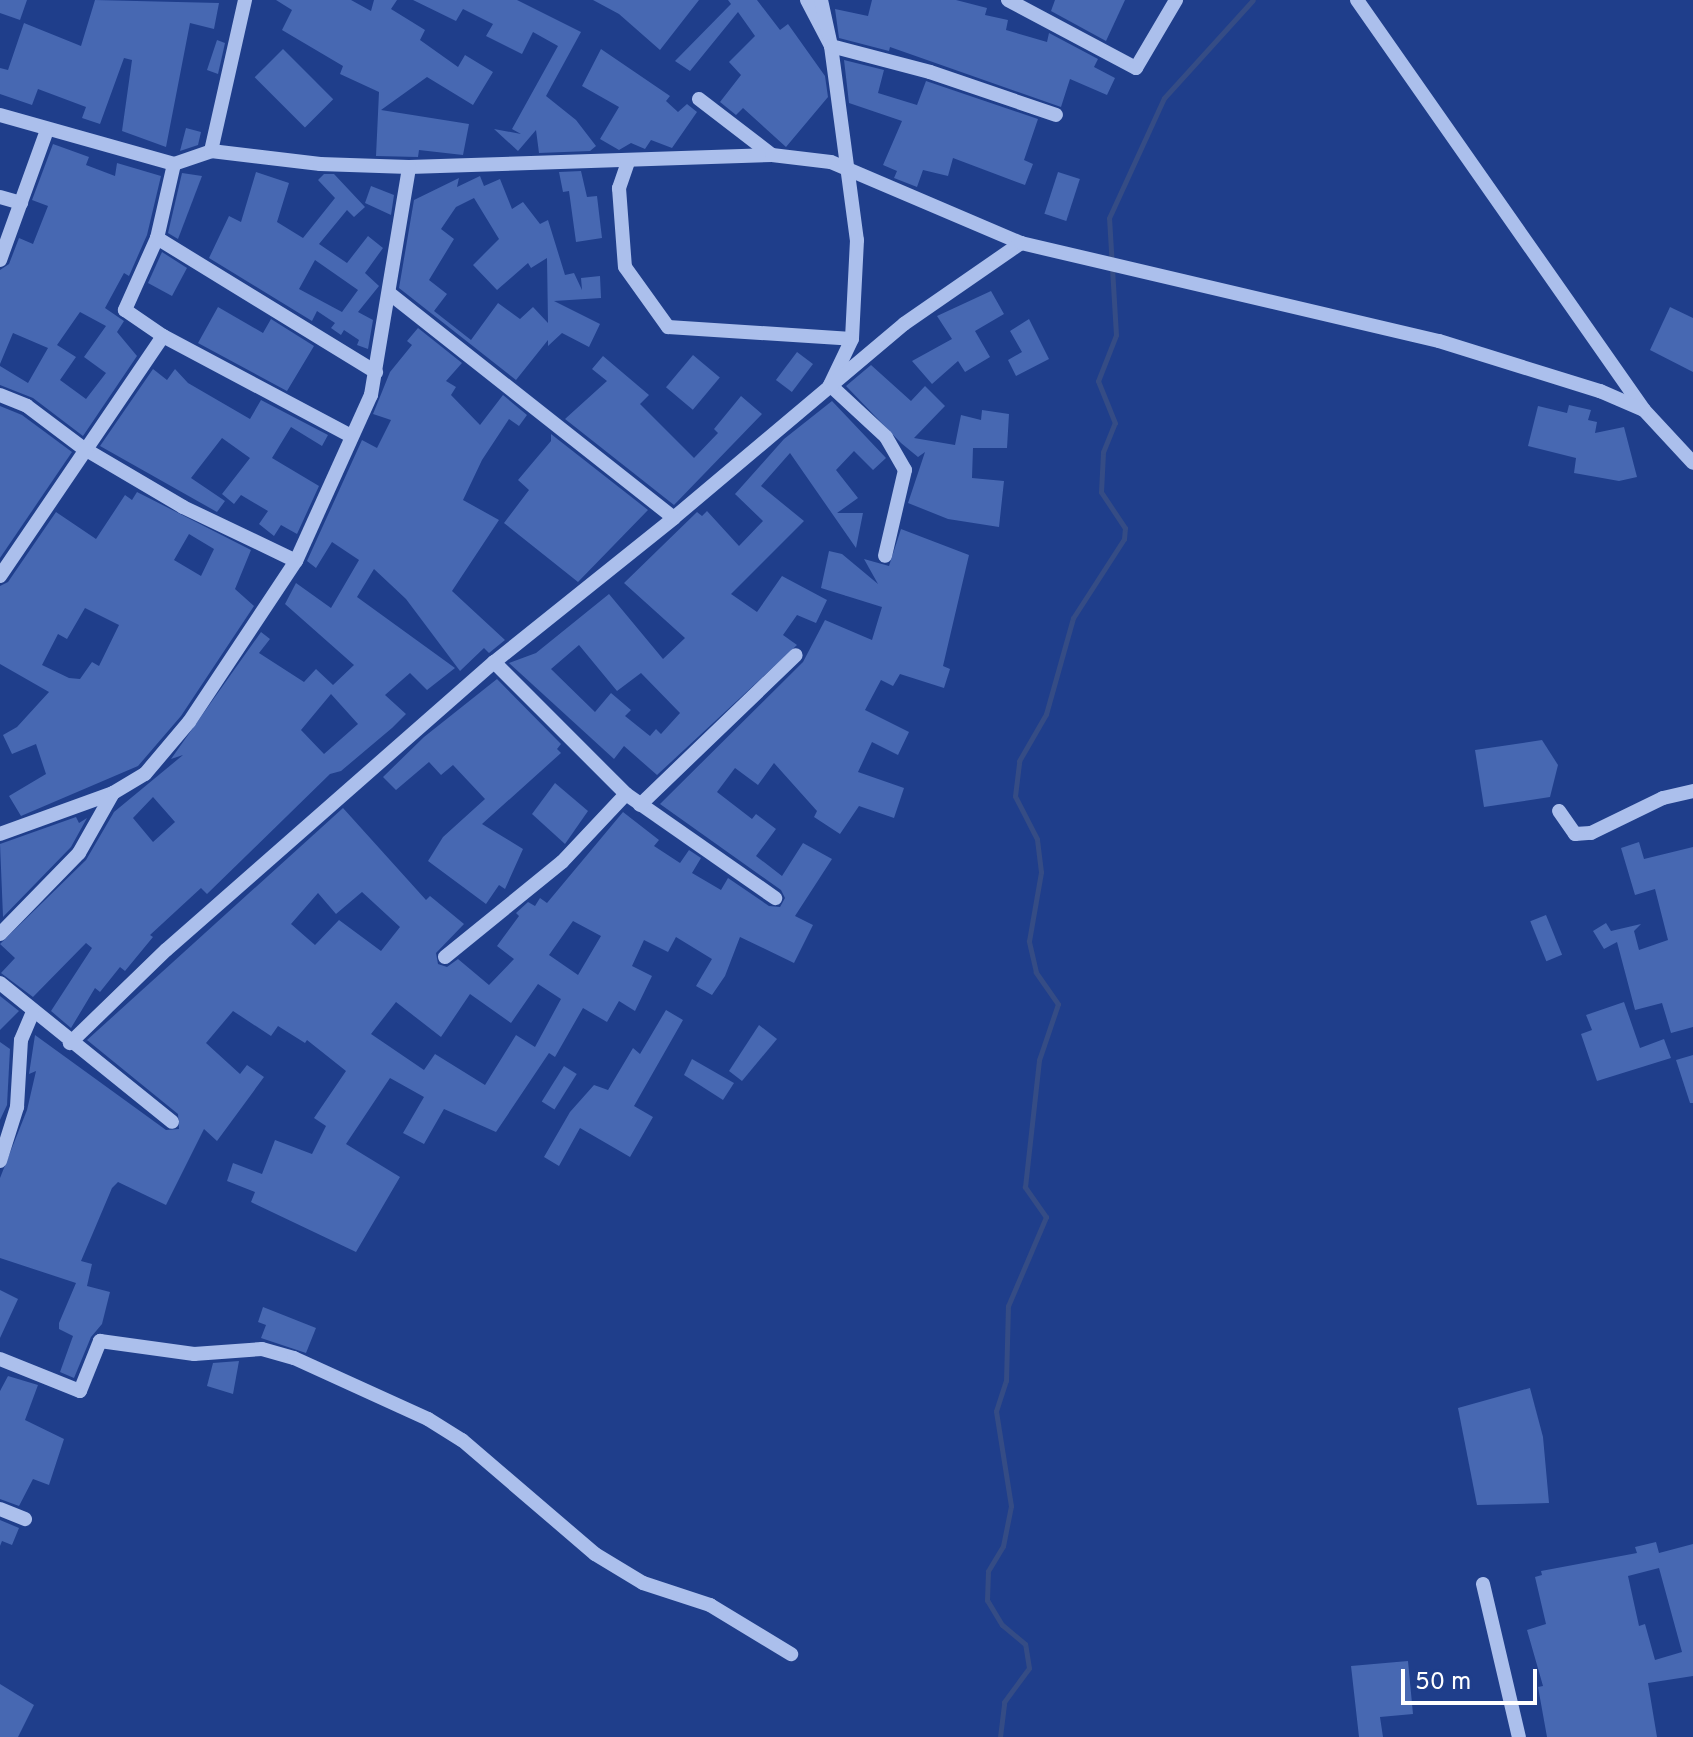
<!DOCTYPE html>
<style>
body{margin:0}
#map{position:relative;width:1693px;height:1737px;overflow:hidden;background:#1f3e8b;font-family:Overpass,sans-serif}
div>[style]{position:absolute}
.stream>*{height:5px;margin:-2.5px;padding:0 2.5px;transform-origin:2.5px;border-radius:2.5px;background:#354c85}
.building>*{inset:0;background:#4768b2;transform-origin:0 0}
.minor>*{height:14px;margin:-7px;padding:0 7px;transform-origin:7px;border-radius:7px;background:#abbfec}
span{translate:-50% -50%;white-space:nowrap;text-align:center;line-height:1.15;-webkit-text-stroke:8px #1f3e8b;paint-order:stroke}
.scale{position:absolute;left:1401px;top:1669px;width:136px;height:36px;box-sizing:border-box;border:4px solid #fff;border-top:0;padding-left:10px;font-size:24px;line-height:28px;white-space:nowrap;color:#fff;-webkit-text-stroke:6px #1f3e8b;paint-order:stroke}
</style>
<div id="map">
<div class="stream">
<i style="left:1000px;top:1737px;width:35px;rotate:-83deg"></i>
<i style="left:1004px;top:1702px;width:42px;rotate:-53.7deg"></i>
<i style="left:1029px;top:1668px;width:24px;rotate:-99deg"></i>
<i style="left:1025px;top:1644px;width:30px;rotate:-140deg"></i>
<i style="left:1002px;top:1625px;width:29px;rotate:-121deg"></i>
<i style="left:987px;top:1600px;width:29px;rotate:-88deg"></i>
<i style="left:988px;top:1571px;width:29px;rotate:-59deg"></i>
<i style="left:1003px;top:1546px;width:41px;rotate:-78.7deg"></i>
<i style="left:1011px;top:1506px;width:96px;rotate:-99deg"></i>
<i style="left:996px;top:1411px;width:32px;rotate:-72deg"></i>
<i style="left:1006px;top:1381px;width:75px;rotate:-88.5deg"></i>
<i style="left:1008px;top:1306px;width:97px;rotate:-66.9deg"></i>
<i style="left:1046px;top:1217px;width:37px;rotate:-125deg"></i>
<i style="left:1025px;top:1187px;width:128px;rotate:-83.7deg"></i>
<i style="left:1039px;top:1060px;width:59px;rotate:-71.3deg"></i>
<i style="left:1058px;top:1004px;width:39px;rotate:-125deg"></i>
<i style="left:1036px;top:972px;width:32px;rotate:-103deg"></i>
<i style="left:1029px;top:941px;width:70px;rotate:-80.1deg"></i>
<i style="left:1041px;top:872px;width:33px;rotate:-97deg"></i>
<i style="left:1037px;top:839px;width:48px;rotate:-117.1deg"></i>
<i style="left:1015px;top:796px;width:35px;rotate:-83deg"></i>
<i style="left:1019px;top:761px;width:54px;rotate:-60.1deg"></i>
<i style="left:1046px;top:714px;width:100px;rotate:-74.3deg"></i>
<i style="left:1073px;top:618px;width:94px;rotate:-57.2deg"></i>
<i style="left:1124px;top:539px;width:11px;rotate:-85deg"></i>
<i style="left:1125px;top:528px;width:43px;rotate:-123.7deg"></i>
<i style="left:1101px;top:492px;width:40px;rotate:-87.1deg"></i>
<i style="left:1103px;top:452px;width:31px;rotate:-68deg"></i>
<i style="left:1115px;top:423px;width:45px;rotate:-112deg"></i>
<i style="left:1098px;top:381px;width:49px;rotate:-68.6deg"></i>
<i style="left:1116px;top:335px;width:117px;rotate:-93.4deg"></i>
<i style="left:1109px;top:218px;width:132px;rotate:-65.4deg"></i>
<i style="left:1164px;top:98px;width:132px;rotate:-47.8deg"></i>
</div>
<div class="building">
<i style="clip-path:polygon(0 0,27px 0,20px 20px,0 13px)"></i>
<i style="clip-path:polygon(95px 0,219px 3px,214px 29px,190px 23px,166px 147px,122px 131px,132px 60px,124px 58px,100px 124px,82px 118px,86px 107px,38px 89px,32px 105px,0 94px,0 68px,8px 70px,24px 23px,81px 46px)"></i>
<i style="clip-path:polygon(276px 0,351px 0,371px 11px,374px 0,397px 0,391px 9px,425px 30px,420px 40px,458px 67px,465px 55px,493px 72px,473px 105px,427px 77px,381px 110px,469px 124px,463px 155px,419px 150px,418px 157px,376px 156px,379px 92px,340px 74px,343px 66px,282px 30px,292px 10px)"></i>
<i style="clip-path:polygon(413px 0,517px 0,581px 32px,546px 96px,576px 120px,596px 146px,590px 151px,539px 153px,536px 130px,518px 151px,494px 129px,521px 134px,512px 129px,558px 46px,533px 32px,522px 54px,486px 36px,493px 24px,463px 9px,456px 21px)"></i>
<i style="clip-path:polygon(593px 0,699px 0,660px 50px,619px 14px)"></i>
<i style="clip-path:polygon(728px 0,757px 0,780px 30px,788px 24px,825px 76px,828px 97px,786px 147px,743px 108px,736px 115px,720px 102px,741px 75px,729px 62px,755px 36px,738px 12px,690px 71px,675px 61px,731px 4px)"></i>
<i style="clip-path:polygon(872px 0,956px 0,987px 8px,985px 15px,1008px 20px,1006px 30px,1047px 42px,1049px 33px,1098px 59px,1094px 67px,1115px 78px,1107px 95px,1070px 79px,1061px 107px,890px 47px,889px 51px,839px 38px,835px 9px,868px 16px)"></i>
<i style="clip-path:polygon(1055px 0,1125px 0,1106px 41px,1051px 11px)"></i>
<i style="clip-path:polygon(217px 40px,225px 43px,218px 74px,207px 70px)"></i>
<i style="left:283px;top:49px;width:71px;height:40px;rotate:45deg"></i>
<i style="clip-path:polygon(601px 49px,670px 96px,666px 101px,678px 112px,687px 104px,697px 112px,672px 148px,651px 140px,645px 149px,631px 143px,619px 150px,600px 139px,619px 107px,582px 86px)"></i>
<i style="clip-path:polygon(844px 60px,884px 70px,878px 93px,917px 105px,926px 81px,1038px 119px,1024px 160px,1033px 164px,1025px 185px,953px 158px,948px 176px,923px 170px,917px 187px,894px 178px,897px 171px,883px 165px,902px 121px,849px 103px)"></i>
<i style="clip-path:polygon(186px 128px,201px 132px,198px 145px,180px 151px)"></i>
<i style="clip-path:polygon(evenodd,53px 144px,89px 157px,86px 165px,115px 176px,117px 163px,161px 176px,147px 235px,129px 276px,124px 273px,105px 308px,124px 321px,117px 332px,137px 356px,83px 436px,33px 398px,0 385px,0 366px,28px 383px,48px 348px,13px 333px,0 364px,0 270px,9px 264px,19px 238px,33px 244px,48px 206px,32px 200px,53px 144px,80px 312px,106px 326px,84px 357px,106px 373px,86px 399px,60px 380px,76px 357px,57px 345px,80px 312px)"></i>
<i style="clip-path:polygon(581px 171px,587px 197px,597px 196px,602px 238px,576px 242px,569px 191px,563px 192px,559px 172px)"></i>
<i style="clip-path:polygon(evenodd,256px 172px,289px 183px,277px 222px,303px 238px,335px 198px,318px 180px,324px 174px,334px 174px,365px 207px,354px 217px,347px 210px,319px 244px,347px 263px,368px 236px,383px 248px,365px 273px,379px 286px,358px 312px,373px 320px,368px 349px,357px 345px,359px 340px,344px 330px,341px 335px,331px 328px,335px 323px,317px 311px,312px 321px,209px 258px,229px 216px,241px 222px,256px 172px,315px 260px,358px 290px,342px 312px,299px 289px,315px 260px)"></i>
<i style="left:1058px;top:172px;width:23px;height:44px;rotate:18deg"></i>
<i style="clip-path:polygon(182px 173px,202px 176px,178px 239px,168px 233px)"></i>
<i style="clip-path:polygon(evenodd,480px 176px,484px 186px,500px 179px,512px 209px,523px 202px,540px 224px,548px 220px,565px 275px,574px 273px,582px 290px,581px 278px,600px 276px,601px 298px,554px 301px,600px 324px,589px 347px,562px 333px,548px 346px,548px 340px,516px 380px,399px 288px,414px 200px,459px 178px,457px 187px,480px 176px,474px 198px,499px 239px,473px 265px,497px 290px,528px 263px,531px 268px,547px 258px,548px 323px,533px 307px,520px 319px,498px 303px,471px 340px,434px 311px,447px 294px,429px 280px,454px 239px,441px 229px,456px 207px,474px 198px)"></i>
<i style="clip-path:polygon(371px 186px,394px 195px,391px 215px,365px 203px)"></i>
<i style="clip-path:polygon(162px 252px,187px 268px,172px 296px,148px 283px)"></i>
<i style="clip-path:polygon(991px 291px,1004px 314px,975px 331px,990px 357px,965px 372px,958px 361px,932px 384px,912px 361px,952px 339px,937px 316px)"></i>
<i style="clip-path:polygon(218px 307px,263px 333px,271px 319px,314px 346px,287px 391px,198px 343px)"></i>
<i style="clip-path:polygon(1670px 307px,1693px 318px,1693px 372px,1650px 350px)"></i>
<i style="clip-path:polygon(1029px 319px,1049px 359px,1016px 376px,1008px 360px,1022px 352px,1010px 331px)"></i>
<i style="clip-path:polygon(evenodd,418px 328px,462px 363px,446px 381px,456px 387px,451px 395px,480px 425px,503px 395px,527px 415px,519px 426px,509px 419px,482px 460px,463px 500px,499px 520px,452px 591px,505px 640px,489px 653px,484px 648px,460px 671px,406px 599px,374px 569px,357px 597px,455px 668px,427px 690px,410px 673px,385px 695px,406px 714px,392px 728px,341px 771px,330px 774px,207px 894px,201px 888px,150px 935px,153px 937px,125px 971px,120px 967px,100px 992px,95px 988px,71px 1028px,51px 1011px,92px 948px,86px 943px,33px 997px,1px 973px,15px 958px,0 944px,86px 860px,114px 812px,183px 755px,171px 759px,261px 632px,270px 639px,259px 653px,304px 682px,316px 669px,333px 685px,354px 665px,285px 604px,296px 583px,331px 608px,359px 560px,332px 542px,316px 568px,307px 561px,362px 440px,377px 448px,391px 420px,373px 414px,390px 372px,412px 345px,407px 341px,418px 328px,331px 694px,358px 724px,324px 754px,301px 730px,331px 694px,418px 328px,153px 797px,175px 822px,153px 842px,133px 818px,153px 797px)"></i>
<i style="left:797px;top:352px;width:20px;height:35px;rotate:37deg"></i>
<i style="left:693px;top:355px;width:35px;height:42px;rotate:40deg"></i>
<i style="clip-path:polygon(603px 356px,649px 395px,640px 404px,694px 458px,718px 433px,714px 429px,741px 396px,762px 414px,674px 505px,565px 419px,607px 381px,592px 369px)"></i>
<i style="clip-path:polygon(871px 365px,911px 401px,925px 386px,945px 406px,914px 438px,955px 445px,961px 415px,981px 420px,982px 410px,1009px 414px,1007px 448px,973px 448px,972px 478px,1004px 481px,999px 527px,948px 519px,908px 503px,925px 452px,918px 457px,901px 443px,846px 386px)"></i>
<i style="clip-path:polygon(153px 369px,167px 380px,175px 369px,188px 383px,250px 419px,261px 400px,328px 435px,322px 446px,291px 427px,272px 458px,319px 486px,297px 534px,281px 525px,274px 536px,259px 524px,268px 511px,241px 495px,234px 504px,222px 494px,250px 458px,222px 438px,191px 478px,225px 501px,217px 512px,100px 446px)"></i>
<i style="clip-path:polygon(evenodd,832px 401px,886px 458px,873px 470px,854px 451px,836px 470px,858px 498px,837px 513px,863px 513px,856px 548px,790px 453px,761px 486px,804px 521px,731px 594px,757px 612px,782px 576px,827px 600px,816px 623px,797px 615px,783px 635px,797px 645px,657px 775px,624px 746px,614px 759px,509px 663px,536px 653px,609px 594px,663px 659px,685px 638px,624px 583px,697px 512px,702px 516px,707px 511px,739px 546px,763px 521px,735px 494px,784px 439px,832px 401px,579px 645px,617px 691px,641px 673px,680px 713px,661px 734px,656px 729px,650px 736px,625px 716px,631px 710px,611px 693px,595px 712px,551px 669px,579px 645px)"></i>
<i style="clip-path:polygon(1569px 405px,1591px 410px,1588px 420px,1597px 422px,1595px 433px,1624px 427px,1637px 477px,1619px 481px,1574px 473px,1576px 458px,1528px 446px,1538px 406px,1567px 413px)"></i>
<i style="clip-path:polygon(0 406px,22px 415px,72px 452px,0 558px)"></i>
<i style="clip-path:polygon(551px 434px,648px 510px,578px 582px,504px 523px,529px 490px,518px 480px,551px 441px)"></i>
<i style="clip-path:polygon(evenodd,137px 492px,251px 550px,235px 589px,254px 606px,181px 716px,138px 766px,21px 816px,9px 796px,46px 774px,36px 744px,12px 754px,3px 735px,17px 727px,49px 692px,0 664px,0 586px,8px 582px,56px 512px,96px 539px,125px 495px,132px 500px,137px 492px,189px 534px,214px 549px,201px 576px,174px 560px,189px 534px,137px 492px,85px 608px,119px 625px,99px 666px,92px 662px,80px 679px,69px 678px,42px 665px,58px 634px,67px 639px,85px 608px)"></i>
<i style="clip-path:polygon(evenodd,901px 529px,969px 555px,943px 666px,950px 669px,944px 688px,900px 674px,893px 686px,881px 680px,865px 710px,909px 732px,898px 755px,872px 742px,858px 772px,904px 788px,894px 818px,859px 806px,840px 834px,814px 817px,817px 811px,774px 763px,758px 785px,735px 768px,717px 792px,752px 819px,756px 814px,776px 829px,756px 856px,782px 876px,803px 843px,832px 859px,795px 916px,813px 925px,794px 963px,740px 937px,725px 976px,712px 995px,696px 986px,712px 959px,676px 937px,668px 952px,644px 940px,632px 966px,652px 976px,635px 1011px,619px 1001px,607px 1022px,583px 1008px,555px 1057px,549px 1053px,496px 1132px,444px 1109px,424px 1144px,403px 1133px,424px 1097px,390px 1078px,346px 1144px,400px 1177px,356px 1252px,251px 1202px,255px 1192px,227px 1181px,233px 1163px,262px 1174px,275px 1140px,312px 1154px,326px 1126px,314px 1118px,346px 1071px,307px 1040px,305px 1043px,278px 1026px,271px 1036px,233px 1011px,206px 1043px,240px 1074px,247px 1065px,264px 1077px,217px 1141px,204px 1129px,166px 1205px,118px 1182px,112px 1188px,81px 1261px,92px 1264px,87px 1286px,110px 1292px,102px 1324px,91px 1337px,74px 1378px,60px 1372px,73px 1336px,59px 1329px,59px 1323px,76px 1283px,0 1258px,0 1178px,27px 1110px,36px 1071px,29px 1074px,35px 1035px,166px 1130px,179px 1129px,178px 1114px,87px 1040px,343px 808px,426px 900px,430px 896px,464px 924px,436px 953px,438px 964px,447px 967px,458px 959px,489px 985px,514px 959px,497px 946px,519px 916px,516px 913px,528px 902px,535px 906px,540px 898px,547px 903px,623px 812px,659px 840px,654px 846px,680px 863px,689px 850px,701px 858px,692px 873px,721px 890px,728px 878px,769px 906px,780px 907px,785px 898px,781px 890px,660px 804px,803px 662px,825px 620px,872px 640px,882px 607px,821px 588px,829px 551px,842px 554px,878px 584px,864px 559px,889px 566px,901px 529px,362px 892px,400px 927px,381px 951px,339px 920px,315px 945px,291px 924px,318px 893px,336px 914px,362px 892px,901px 529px,573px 921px,601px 936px,578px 975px,549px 955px,573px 921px,901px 529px,538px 984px,561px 999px,535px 1047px,516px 1035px,485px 1085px,435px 1054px,424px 1070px,371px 1034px,396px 1002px,441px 1037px,470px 994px,511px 1023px,538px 984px)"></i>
<i style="clip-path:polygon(497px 679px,561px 744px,557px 749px,561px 753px,482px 824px,523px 849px,505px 889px,499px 885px,486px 904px,428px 861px,443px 837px,485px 799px,453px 765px,441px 775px,429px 762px,396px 790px,383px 777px,424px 737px)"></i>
<i style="clip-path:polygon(1542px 740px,1558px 765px,1550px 797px,1484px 807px,1475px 750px)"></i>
<i style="clip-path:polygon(555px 783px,588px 811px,565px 844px,532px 814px)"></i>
<i style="clip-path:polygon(76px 817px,79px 823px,87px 818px,71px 847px,3px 917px,0 844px)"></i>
<i style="clip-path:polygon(1639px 842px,1644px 859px,1693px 847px,1693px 1027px,1671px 1033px,1662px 1003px,1635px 1010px,1617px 942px,1604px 949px,1593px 931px,1606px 923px,1611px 931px,1641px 924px,1634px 931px,1639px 950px,1668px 940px,1655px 889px,1635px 895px,1621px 848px)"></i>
<i style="left:1546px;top:915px;width:43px;height:17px;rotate:68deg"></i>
<i style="clip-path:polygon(0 996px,19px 1011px,0 1030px)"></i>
<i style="clip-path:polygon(1624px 1002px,1640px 1048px,1664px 1039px,1671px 1058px,1597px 1081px,1581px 1034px,1592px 1030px,1586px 1015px)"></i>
<i style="clip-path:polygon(666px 1010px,683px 1020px,634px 1106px,653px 1117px,630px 1157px,580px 1128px,559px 1166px,544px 1157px,570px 1112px,594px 1085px,608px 1090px,633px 1048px,640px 1054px)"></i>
<i style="clip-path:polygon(759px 1025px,777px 1039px,742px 1081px,729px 1071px)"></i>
<i style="clip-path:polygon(0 1042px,10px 1049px,7px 1105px,0 1120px)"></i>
<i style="clip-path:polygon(1693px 1055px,1693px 1103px,1690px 1103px,1676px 1060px)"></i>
<i style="clip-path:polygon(692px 1059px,734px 1083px,723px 1100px,684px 1075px)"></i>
<i style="left:564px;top:1066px;width:15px;height:42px;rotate:32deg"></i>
<i style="clip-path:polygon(0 1290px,18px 1299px,0 1338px)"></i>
<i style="clip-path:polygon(263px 1307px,316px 1328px,306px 1353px,261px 1338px,266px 1325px,258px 1322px)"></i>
<i style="clip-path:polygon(239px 1361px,233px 1394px,207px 1386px,213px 1363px)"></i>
<i style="clip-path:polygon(8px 1376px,38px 1385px,25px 1420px,64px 1439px,49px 1485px,33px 1479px,19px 1506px,0 1499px,0 1391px)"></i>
<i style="clip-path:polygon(1530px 1388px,1543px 1437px,1549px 1503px,1477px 1505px,1458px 1408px)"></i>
<i style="clip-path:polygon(0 1520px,19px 1528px,12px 1545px,2px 1541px,0 1546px)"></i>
<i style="clip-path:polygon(evenodd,1656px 1542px,1659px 1553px,1693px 1544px,1693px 1676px,1648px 1683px,1657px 1737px,1547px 1737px,1538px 1687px,1543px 1686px,1527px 1630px,1546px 1624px,1535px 1577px,1542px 1575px,1541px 1571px,1637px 1553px,1635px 1547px,1656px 1542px,1659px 1568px,1682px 1652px,1655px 1660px,1645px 1624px,1639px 1626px,1628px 1576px,1659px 1568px)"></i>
<i style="clip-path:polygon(1408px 1661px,1413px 1714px,1380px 1717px,1383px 1737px,1359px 1737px,1351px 1666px)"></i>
<i style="clip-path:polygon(0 1684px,34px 1705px,18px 1737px,0 1737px)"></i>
</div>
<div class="minor">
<i style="left:807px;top:0;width:52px;rotate:62.4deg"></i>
<i style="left:831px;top:46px;width:196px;rotate:82.4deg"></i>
<i style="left:857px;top:240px;width:99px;rotate:92.9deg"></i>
<i style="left:852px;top:339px;width:51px;rotate:115.6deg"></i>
<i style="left:830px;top:385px;width:76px;rotate:42.9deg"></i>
<i style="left:886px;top:437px;width:38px;rotate:60deg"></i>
<i style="left:905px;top:470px;width:88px;rotate:103.1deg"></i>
<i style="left:821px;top:0;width:47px;rotate:77.7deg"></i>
<i style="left:831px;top:46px;width:102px;rotate:14.7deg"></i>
<i style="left:930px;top:72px;width:133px;rotate:18.8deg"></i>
<i style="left:1008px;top:0;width:145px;rotate:28deg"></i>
<i style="left:1136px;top:68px;width:79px;rotate:-59.5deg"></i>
<i style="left:1357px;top:0;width:500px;rotate:55.01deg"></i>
<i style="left:1644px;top:410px;width:72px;rotate:47.2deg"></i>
<i style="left:699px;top:99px;width:92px;rotate:37.5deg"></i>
<i style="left:0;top:115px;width:181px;rotate:15.7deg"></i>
<i style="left:174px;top:164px;width:39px;rotate:-19deg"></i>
<i style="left:211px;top:151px;width:110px;rotate:6.8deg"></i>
<i style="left:320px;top:164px;width:89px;rotate:1.9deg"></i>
<i style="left:409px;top:167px;width:363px;rotate:-1.9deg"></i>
<i style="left:772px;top:155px;width:59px;rotate:6.8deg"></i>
<i style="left:831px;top:162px;width:207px;rotate:23.1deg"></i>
<i style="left:1021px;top:243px;width:142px;rotate:145.3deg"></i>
<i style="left:904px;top:324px;width:301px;rotate:139.9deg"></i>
<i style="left:674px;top:518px;width:231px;rotate:141.3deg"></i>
<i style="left:494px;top:662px;width:436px;rotate:138.7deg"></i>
<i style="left:166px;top:950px;width:134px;rotate:135.9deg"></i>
<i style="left:211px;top:151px;width:155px;rotate:-77.3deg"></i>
<i style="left:628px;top:162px;width:28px;rotate:109deg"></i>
<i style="left:619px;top:188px;width:79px;rotate:85.7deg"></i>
<i style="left:625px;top:267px;width:74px;rotate:54.4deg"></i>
<i style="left:668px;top:327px;width:184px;rotate:3.7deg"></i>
<i style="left:174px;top:164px;width:76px;rotate:102.9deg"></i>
<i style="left:157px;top:238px;width:79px;rotate:114deg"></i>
<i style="left:125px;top:310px;width:46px;rotate:34.4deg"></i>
<i style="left:163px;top:336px;width:213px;rotate:28deg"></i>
<i style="left:0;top:197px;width:22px;rotate:16deg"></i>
<i style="left:157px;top:238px;width:257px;rotate:31.5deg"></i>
<i style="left:1021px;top:243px;width:429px;rotate:13.2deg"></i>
<i style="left:1439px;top:341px;width:169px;rotate:17.3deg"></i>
<i style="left:1600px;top:391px;width:48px;rotate:23.4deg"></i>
<i style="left:0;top:260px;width:138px;rotate:-70.1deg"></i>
<i style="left:389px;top:293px;width:363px;rotate:38.3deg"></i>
<i style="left:0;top:395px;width:29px;rotate:22deg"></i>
<i style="left:27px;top:406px;width:70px;rotate:36.9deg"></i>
<i style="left:83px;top:448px;width:116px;rotate:30.5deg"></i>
<i style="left:183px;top:507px;width:125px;rotate:25.5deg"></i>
<i style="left:0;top:576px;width:290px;rotate:-55.8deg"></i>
<i style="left:494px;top:662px;width:187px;rotate:45deg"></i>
<i style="left:626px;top:794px;width:182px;rotate:34.9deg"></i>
<i style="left:640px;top:805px;width:216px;rotate:-43.9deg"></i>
<i style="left:1559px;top:811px;width:28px;rotate:55deg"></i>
<i style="left:1575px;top:834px;width:16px;rotate:-4deg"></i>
<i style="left:1591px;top:833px;width:80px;rotate:-25.9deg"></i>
<i style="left:1663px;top:798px;width:31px;rotate:-13deg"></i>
<i style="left:0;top:834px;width:120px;rotate:-19.9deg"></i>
<i style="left:113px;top:793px;width:37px;rotate:-31deg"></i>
<i style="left:145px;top:774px;width:68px;rotate:-49.8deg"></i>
<i style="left:189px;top:722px;width:193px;rotate:-56.4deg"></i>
<i style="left:296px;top:561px;width:182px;rotate:-65.7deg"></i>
<i style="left:371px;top:395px;width:231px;rotate:-80.5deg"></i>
<i style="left:0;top:934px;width:113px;rotate:-45.7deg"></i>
<i style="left:79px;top:853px;width:69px;rotate:-60.5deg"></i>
<i style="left:445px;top:957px;width:151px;rotate:-39.1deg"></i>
<i style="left:562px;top:862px;width:93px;rotate:-46.7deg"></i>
<i style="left:0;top:983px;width:221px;rotate:38.9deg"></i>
<i style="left:0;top:1161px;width:57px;rotate:-72.5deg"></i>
<i style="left:17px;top:1107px;width:67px;rotate:-86.6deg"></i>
<i style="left:21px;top:1040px;width:28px;rotate:-67deg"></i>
<i style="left:0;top:1359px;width:86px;rotate:21.8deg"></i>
<i style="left:80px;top:1391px;width:54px;rotate:-68.2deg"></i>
<i style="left:100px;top:1341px;width:95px;rotate:7.9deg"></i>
<i style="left:194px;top:1354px;width:68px;rotate:-4.2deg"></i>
<i style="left:262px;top:1349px;width:33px;rotate:16deg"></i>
<i style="left:294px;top:1358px;width:147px;rotate:24.5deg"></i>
<i style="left:428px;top:1419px;width:40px;rotate:32deg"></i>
<i style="left:462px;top:1440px;width:175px;rotate:40.6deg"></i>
<i style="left:595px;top:1554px;width:56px;rotate:31.1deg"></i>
<i style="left:643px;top:1583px;width:71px;rotate:18.2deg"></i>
<i style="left:710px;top:1605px;width:95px;rotate:31.2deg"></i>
<i style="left:0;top:1509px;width:27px;rotate:22deg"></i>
<i style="left:1483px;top:1584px;width:157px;rotate:76.8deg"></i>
</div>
<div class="scale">50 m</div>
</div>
